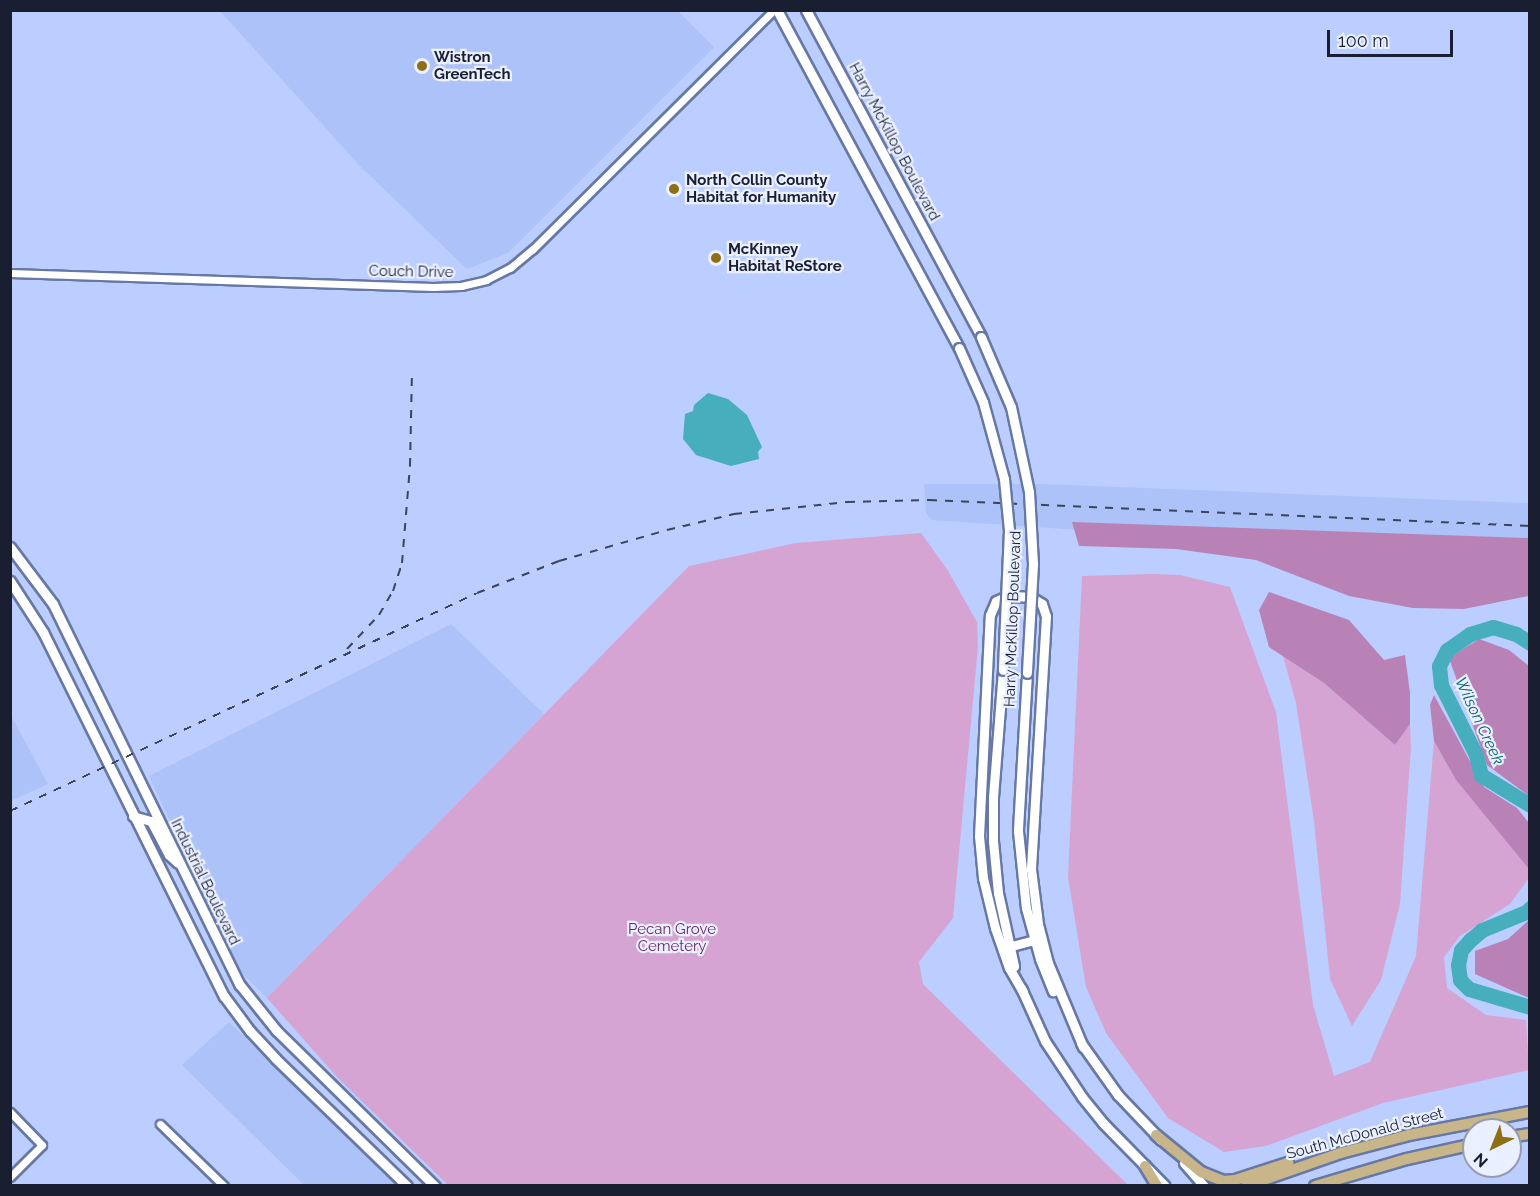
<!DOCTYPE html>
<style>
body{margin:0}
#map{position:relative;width:1540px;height:1196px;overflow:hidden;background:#bbceff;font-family:Raleway,sans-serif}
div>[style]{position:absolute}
.built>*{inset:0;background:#acc2f8}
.green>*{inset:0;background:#d5a4d2}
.forest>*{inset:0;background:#b882b6}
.water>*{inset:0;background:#46aebd}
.river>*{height:15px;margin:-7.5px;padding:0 7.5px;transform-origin:7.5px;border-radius:7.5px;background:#46aebd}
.roads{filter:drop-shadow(2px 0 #6778a4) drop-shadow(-2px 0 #6778a4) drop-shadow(0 2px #6778a4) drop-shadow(0 -2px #6778a4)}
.street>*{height:7px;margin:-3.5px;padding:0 3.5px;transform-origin:3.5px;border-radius:3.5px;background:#fff}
.secondary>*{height:9px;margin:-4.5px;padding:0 4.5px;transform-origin:4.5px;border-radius:4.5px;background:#fff}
.primary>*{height:10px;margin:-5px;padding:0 5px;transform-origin:5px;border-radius:5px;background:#c8b68a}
.rail>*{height:2px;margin-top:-1px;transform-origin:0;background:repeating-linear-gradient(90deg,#3b445c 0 8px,transparent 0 16px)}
.bridges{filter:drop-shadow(2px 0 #6778a4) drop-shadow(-2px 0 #6778a4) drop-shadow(0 2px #6778a4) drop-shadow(0 -2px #6778a4)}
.secondary-bridge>*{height:9px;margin:-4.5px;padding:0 4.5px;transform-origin:4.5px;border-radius:4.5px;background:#fff}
.dots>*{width:16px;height:16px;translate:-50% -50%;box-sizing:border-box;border:3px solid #eaf0ff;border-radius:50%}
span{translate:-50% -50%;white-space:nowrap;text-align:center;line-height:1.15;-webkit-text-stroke:4.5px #eaf0ff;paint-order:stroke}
.poi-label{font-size:15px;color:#191f31;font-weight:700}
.left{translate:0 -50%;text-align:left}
.street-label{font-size:15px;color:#191f31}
.park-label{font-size:15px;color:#682768}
.water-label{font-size:16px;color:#05616b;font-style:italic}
.frame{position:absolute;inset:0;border:12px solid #191f31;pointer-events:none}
.north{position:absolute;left:1462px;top:1118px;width:60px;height:60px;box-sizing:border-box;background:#eaf0ff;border:2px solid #969cad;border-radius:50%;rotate:223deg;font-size:16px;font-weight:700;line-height:24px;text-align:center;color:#191f31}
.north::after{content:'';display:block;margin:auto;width:21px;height:27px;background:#8e6f13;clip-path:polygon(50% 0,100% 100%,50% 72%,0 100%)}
.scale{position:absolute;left:1327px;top:30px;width:126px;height:27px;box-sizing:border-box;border:3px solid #191f31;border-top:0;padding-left:8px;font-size:18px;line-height:21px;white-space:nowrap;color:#191f31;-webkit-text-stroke:4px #eaf0ff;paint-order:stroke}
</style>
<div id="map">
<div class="built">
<i style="clip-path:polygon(220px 11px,678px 11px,714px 47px,508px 253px,467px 269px,360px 166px)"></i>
<i style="clip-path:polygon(924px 484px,1042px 484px,1529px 503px,1529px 552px,1140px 534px,932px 520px,926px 513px)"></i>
<i style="clip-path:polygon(451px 624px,544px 714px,267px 998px,239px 970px,149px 776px)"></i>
<i style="clip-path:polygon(10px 714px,48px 784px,11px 801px,10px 801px)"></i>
<i style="clip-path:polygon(229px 1022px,397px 1185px,304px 1185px,182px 1065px)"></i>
</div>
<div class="green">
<i style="clip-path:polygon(921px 533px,947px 569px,977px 622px,978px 646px,953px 918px,919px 962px,923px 984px,1128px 1185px,448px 1185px,337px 1077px,267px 998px,689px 566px,796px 543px)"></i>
<i style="clip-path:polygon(1152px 574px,1180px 575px,1230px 587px,1276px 712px,1313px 1005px,1334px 1076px,1370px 1062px,1416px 956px,1434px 741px,1456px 780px,1530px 869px,1529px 878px,1510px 904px,1460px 936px,1444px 957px,1447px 988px,1486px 1015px,1526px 1020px,1529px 1070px,1383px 1103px,1266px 1146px,1224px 1152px,1168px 1118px,1106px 1033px,1086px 987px,1068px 877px,1082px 576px)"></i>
<i style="clip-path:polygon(1283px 656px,1324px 683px,1395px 745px,1410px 724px,1411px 747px,1400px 904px,1381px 980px,1352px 1026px,1330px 979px,1314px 821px,1296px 703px)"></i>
</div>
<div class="forest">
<i style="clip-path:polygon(1072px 522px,1529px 538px,1529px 596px,1464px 609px,1413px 608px,1349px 596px,1256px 560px,1176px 549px,1079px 546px)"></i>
<i style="clip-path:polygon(1269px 592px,1349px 620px,1384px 660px,1405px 655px,1410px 693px,1410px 724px,1395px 745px,1324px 683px,1269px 647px,1259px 610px)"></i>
<i style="clip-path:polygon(1479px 639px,1509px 650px,1529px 666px,1529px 796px,1487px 765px,1449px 658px)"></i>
<i style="clip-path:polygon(1434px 695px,1484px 787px,1517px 808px,1529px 823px,1529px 869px,1456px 780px,1434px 741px,1430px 705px)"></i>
<i style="clip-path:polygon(1529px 920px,1529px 998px,1475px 974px,1475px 951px,1508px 939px)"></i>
</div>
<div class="water">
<i style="clip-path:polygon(708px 393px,728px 399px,747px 415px,762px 447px,758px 452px,759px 459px,731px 466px,696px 455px,683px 439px,685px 414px,693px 411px,694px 405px)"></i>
</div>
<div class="river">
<i style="left:1530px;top:643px;width:17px;rotate:-147deg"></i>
<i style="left:1516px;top:634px;width:24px;rotate:-163deg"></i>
<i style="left:1493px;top:627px;width:24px;rotate:163deg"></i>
<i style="left:1470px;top:634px;width:28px;rotate:145deg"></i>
<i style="left:1447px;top:650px;width:18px;rotate:117deg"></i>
<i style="left:1439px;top:666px;width:19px;rotate:84deg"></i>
<i style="left:1441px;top:685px;width:78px;rotate:63.4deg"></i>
<i style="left:1476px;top:755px;width:21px;rotate:76deg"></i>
<i style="left:1481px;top:775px;width:57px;rotate:31.5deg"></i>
<i style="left:1530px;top:908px;width:6px;rotate:135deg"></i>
<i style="left:1526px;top:912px;width:48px;rotate:157.8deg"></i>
<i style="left:1482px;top:930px;width:16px;rotate:140deg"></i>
<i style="left:1470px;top:940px;width:13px;rotate:132deg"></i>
<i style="left:1461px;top:950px;width:15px;rotate:101deg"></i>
<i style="left:1458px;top:965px;width:15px;rotate:82deg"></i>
<i style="left:1460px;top:980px;width:13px;rotate:45deg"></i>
<i style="left:1469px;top:989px;width:64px;rotate:16.4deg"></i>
</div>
<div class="roads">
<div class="street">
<i style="left:10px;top:273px;width:423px;rotate:1.9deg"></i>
<i style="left:433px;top:287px;width:28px;rotate:-2deg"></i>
<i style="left:461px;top:286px;width:26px;rotate:-13deg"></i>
<i style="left:486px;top:280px;width:27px;rotate:-27deg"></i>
<i style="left:510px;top:268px;width:30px;rotate:-40deg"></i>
<i style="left:533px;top:249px;width:339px;rotate:-44.8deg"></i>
<i style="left:10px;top:1112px;width:46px;rotate:45.9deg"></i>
<i style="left:42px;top:1145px;width:45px;rotate:135deg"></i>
<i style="left:160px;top:1124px;width:89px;rotate:44.1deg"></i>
</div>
<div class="secondary">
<i style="left:777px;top:10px;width:384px;rotate:61.7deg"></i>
<i style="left:806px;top:10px;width:371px;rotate:61.8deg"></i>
<i style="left:10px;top:547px;width:71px;rotate:53deg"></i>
<i style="left:53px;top:604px;width:424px;rotate:63.9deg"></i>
<i style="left:240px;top:985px;width:58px;rotate:51.3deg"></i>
<i style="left:276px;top:1030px;width:223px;rotate:44.5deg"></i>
<i style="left:10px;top:581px;width:61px;rotate:57.1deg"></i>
<i style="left:43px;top:632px;width:407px;rotate:63.6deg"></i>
<i style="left:224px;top:996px;width:44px;rotate:53.4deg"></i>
<i style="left:250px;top:1031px;width:38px;rotate:47deg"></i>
<i style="left:276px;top:1059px;width:182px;rotate:44.1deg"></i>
<i style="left:1003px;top:670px;width:128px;rotate:94.5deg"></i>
<i style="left:993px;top:798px;width:43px;rotate:90deg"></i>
<i style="left:993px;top:841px;width:52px;rotate:84.5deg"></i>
<i style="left:998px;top:893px;width:75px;rotate:77.6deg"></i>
<i style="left:1027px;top:673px;width:158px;rotate:93.3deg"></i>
<i style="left:1018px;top:831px;width:77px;rotate:84.1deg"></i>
<i style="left:1026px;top:908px;width:53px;rotate:74.6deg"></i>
<i style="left:1040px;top:959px;width:35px;rotate:68deg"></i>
<i style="left:133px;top:816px;width:19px;rotate:16deg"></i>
<i style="left:151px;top:821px;width:38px;rotate:62deg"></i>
<i style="left:169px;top:855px;width:12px;rotate:42deg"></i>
<i style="left:1008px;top:947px;width:27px;rotate:-15deg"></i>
<i style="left:1021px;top:988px;width:58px;rotate:65.6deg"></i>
<i style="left:1045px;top:1041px;width:67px;rotate:56.5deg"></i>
<i style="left:1082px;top:1097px;width:33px;rotate:51deg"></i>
<i style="left:1103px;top:1123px;width:88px;rotate:45.5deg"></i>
<i style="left:1023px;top:992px;width:28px;rotate:-120deg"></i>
<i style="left:1009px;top:968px;width:42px;rotate:-109.3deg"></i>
<i style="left:995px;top:928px;width:51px;rotate:-103.5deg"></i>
<i style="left:983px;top:878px;width:42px;rotate:-95.4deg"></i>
<i style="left:979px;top:836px;width:221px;rotate:-87.2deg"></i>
<i style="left:990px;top:615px;width:15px;rotate:-67deg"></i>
<i style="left:996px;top:601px;width:12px;rotate:-24deg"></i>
<i style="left:1007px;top:596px;width:24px;rotate:2deg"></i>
<i style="left:1031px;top:597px;width:13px;rotate:32deg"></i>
<i style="left:1042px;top:604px;width:13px;rotate:72deg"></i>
<i style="left:1046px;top:616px;width:253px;rotate:93.4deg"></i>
<i style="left:1031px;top:869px;width:55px;rotate:82.7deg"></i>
<i style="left:1038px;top:924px;width:40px;rotate:75.6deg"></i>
<i style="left:1048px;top:963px;width:91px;rotate:67.4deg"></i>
<i style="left:1081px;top:1043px;width:64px;rotate:54.6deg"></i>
<i style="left:1118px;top:1095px;width:62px;rotate:46.3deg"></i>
<i style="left:1184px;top:1163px;width:30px;rotate:49deg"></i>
</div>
<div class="primary">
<i style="left:1156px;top:1135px;width:58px;rotate:39.4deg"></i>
<i style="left:1201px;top:1172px;width:24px;rotate:22deg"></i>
<i style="left:1223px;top:1181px;width:12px;rotate:-5deg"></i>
<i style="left:1235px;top:1180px;width:56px;rotate:-17.8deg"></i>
<i style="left:1510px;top:1137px;width:20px;rotate:-9deg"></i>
<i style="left:1145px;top:1166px;width:23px;rotate:59deg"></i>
<i style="left:1246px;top:1186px;width:101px;rotate:-19.2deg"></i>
<i style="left:1341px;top:1153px;width:70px;rotate:-14.8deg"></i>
<i style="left:1409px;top:1135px;width:123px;rotate:-10.8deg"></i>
<i style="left:1315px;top:1186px;width:96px;rotate:-16.4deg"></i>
<i style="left:1407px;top:1159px;width:69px;rotate:-12.6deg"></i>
</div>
</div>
<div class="rail">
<i style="left:347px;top:649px;width:47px;rotate:-46.7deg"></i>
<i style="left:379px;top:615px;width:28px;rotate:-60deg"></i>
<i style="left:393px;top:591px;width:29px;rotate:-72deg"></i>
<i style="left:402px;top:563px;width:97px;rotate:-85.3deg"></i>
<i style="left:410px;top:466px;width:92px;rotate:-88.8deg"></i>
<i style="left:10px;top:811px;width:515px;rotate:-25.02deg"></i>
<i style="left:477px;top:593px;width:88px;rotate:-21.3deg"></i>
<i style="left:559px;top:561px;width:112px;rotate:-16deg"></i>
<i style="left:667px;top:530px;width:69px;rotate:-13.4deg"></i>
<i style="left:734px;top:514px;width:114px;rotate:-6.1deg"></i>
<i style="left:847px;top:502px;width:82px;rotate:-1.4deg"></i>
<i style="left:929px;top:500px;width:602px;rotate:2.48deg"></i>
</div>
<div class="bridges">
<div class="secondary-bridge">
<i style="left:981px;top:337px;width:76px;rotate:66.8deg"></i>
<i style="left:1011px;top:407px;width:87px;rotate:78deg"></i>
<i style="left:1029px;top:492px;width:72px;rotate:86.8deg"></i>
<i style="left:1033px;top:564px;width:109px;rotate:93.2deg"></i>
<i style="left:959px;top:348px;width:59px;rotate:66deg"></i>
<i style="left:983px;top:402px;width:80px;rotate:74.7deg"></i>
<i style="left:1004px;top:479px;width:51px;rotate:84.4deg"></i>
<i style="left:1009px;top:530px;width:140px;rotate:92.5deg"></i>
</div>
</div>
<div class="dots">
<i style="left:422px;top:66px;background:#8e6f13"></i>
<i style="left:674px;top:189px;background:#8e6f13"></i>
<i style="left:716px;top:258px;background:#8e6f13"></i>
</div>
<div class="poi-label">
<span class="left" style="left:434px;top:66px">Wistron<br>GreenTech</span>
<span class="left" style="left:686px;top:189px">North Collin County<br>Habitat for Humanity</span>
<span class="left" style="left:728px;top:258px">McKinney<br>Habitat ReStore</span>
</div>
<div class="street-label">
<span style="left:894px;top:142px;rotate:62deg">Harry McKillop Boulevard</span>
<span style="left:411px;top:272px;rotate:1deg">Couch Drive</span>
<span style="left:1013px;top:619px;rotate:-88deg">Harry McKillop Boulevard</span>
<span style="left:205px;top:882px;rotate:64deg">Industrial Boulevard</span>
<span style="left:1365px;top:1134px;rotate:-15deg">South McDonald Street</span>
</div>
<div class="park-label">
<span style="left:672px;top:938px">Pecan Grove<br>Cemetery</span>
</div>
<div class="water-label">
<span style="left:1479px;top:721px;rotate:65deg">Wilson Creek</span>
</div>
<div class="frame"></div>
<div class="north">N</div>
<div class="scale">100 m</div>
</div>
